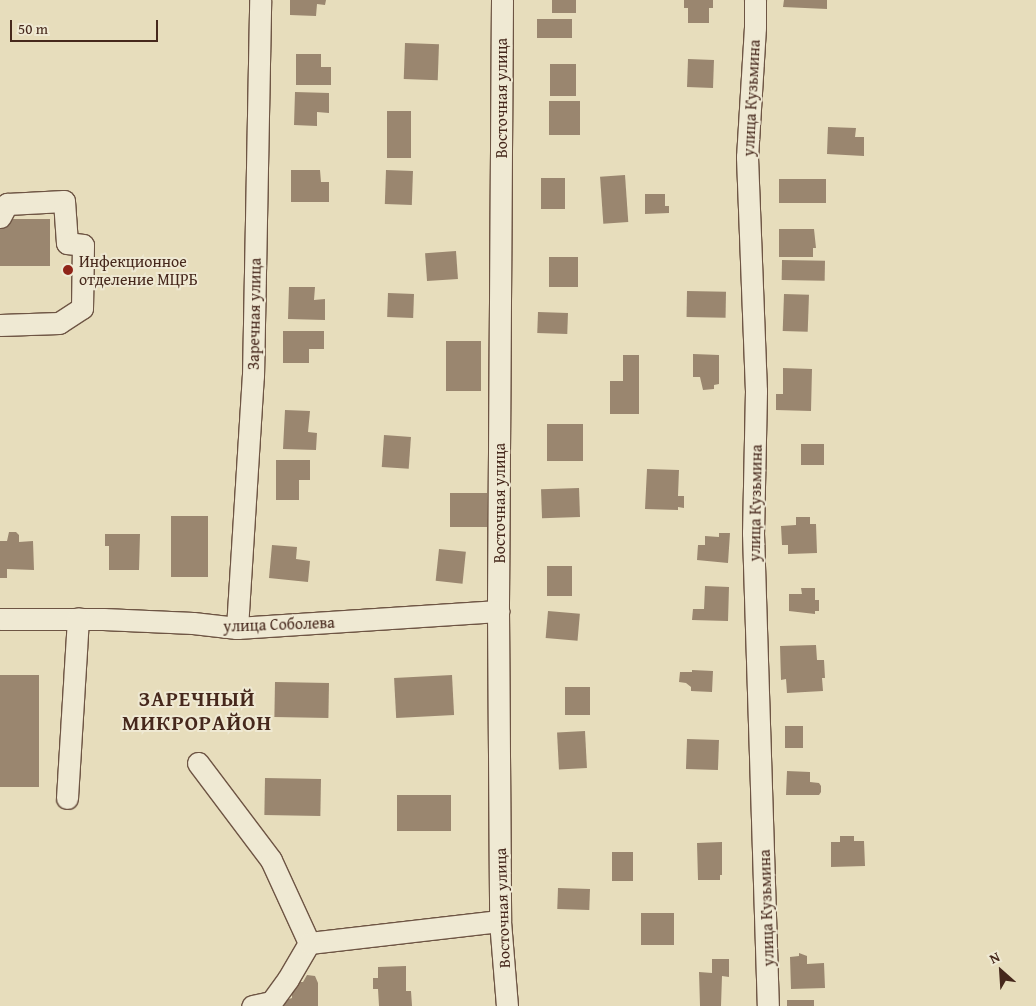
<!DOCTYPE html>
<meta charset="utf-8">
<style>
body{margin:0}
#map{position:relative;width:1036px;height:1006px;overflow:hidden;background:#e7ddbc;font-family:"Gentium Book Plus",serif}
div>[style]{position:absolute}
.building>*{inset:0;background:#9a866f;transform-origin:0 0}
.roads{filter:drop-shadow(1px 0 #6e5544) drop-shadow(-1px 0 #6e5544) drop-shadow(0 1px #6e5544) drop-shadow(0 -1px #6e5544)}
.minor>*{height:21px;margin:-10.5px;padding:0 10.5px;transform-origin:10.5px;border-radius:10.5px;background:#efe9d3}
.dots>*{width:14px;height:14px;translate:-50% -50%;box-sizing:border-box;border:2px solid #efe9d3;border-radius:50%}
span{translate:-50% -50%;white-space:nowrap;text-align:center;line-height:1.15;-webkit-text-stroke:4px #efe9d3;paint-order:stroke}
.street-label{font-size:16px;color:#46281c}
.poi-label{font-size:16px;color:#46281c}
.left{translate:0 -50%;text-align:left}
.district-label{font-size:21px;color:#46281c;font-weight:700;letter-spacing:1px}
.north{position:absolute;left:976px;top:946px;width:50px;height:50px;-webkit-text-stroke:4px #efe9d3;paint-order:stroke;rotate:334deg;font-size:14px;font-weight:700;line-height:20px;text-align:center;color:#46281c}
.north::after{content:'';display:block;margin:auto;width:18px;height:22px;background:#46281c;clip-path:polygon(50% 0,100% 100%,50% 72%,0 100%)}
.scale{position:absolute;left:10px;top:20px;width:148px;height:22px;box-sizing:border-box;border:2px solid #46281c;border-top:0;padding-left:6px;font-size:15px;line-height:18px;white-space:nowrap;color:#46281c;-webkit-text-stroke:4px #efe9d3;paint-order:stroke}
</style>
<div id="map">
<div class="building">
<i style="clip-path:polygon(290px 0,326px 0,325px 5px,317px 4px,316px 16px,290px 15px)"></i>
<i style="left:552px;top:0;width:24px;height:13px"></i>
<i style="clip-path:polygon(684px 0,713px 0,713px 8px,709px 8px,709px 23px,688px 23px,688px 8px,684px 8px)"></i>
<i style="clip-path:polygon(784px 0,827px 0,827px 9px,783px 7px)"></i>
<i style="left:537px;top:19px;width:35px;height:19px"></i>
<i style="left:405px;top:43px;width:34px;height:36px;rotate:2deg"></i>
<i style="clip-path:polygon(296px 54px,321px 54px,321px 67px,331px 67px,331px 85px,296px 85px)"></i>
<i style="left:688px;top:59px;width:26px;height:28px;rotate:2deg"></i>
<i style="left:576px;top:64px;width:32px;height:26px;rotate:90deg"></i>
<i style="clip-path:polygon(295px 92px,329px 93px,329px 113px,317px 112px,317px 126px,294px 125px)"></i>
<i style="left:549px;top:101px;width:31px;height:34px"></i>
<i style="left:387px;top:111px;width:24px;height:47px"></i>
<i style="clip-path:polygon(828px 127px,856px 128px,855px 137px,864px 137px,864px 156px,827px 154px)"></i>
<i style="clip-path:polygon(291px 170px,320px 170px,321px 182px,329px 182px,329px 202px,291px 202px)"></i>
<i style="left:386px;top:170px;width:27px;height:34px;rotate:2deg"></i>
<i style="left:625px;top:175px;width:47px;height:25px;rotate:86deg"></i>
<i style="left:541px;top:178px;width:24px;height:31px"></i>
<i style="left:826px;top:179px;width:24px;height:47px;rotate:90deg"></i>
<i style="clip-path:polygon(645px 194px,665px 194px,665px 206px,669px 206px,669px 213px,645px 214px)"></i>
<i style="left:50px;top:219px;width:47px;height:50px;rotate:90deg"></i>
<i style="clip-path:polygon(779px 229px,814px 229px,816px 248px,813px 248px,813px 257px,779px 257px)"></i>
<i style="left:456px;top:251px;width:28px;height:31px;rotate:86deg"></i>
<i style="left:549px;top:257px;width:29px;height:30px"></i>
<i style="left:782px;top:260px;width:43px;height:20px;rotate:1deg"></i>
<i style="clip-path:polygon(289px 287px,315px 287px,314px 300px,325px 299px,325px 320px,288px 319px)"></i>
<i style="left:687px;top:291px;width:39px;height:26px;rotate:1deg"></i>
<i style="left:388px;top:293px;width:26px;height:24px;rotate:2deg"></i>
<i style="left:784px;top:294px;width:25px;height:37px;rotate:2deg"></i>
<i style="left:538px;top:312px;width:30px;height:21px;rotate:2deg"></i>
<i style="clip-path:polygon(283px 331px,324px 331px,324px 349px,309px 349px,309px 363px,283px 363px)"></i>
<i style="left:446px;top:341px;width:35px;height:50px"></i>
<i style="clip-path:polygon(693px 354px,719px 355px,719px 384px,714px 385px,714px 389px,703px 390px,700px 377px,693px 377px)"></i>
<i style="clip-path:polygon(623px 355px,639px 355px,639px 414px,610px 414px,610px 381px,623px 381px)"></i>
<i style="clip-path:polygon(783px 368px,812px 369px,811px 411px,776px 410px,776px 394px,783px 394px)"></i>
<i style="clip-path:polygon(285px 410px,310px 411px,308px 432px,317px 433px,316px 450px,283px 449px)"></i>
<i style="left:547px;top:424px;width:36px;height:37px"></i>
<i style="left:384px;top:435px;width:27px;height:32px;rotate:4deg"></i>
<i style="left:801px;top:444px;width:23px;height:21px"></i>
<i style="clip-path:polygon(276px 460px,310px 460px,310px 480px,299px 480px,299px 500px,276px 500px)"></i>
<i style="clip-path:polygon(647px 469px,679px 470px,678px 496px,684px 496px,684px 508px,678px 507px,678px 510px,645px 509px)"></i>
<i style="left:579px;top:488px;width:29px;height:38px;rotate:88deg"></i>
<i style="left:450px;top:493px;width:37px;height:34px"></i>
<i style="left:171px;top:516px;width:37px;height:61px"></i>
<i style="clip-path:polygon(796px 517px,810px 517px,810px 524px,816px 524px,817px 553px,788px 554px,788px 545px,782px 545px,781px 526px,796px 525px)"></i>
<i style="clip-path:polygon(9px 532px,16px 532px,19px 535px,19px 542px,33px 541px,34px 570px,7px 569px,7px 578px,0 578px,0 541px,7px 541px)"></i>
<i style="clip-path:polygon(719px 533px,730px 533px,728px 563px,697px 560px,698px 545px,705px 545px,705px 536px,719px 537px)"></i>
<i style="clip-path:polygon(105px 534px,140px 534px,139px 570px,109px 570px,109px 546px,105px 546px)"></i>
<i style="clip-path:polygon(272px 545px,297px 547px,296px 559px,310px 561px,308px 582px,269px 578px)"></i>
<i style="left:439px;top:549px;width:27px;height:32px;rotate:6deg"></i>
<i style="left:547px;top:566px;width:25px;height:30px"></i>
<i style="clip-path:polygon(705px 586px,729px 587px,728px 621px,692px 620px,693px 609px,704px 609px)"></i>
<i style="clip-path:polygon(801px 588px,815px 588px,815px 600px,819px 600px,819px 611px,815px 611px,815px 614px,789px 611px,789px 594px,802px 594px)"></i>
<i style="left:548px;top:611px;width:32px;height:27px;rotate:5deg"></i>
<i style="clip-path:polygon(816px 645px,817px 660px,824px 660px,825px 678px,822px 678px,823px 691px,787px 693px,786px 679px,781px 680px,780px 646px)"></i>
<i style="clip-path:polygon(692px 670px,713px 671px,712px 692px,691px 691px,691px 687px,686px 683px,679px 682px,680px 672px,692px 672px)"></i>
<i style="left:0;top:675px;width:39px;height:112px"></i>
<i style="left:452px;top:675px;width:40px;height:58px;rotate:87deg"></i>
<i style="left:275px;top:682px;width:54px;height:35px;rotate:1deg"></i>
<i style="left:565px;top:687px;width:25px;height:28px"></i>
<i style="left:785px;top:726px;width:18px;height:22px"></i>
<i style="left:585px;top:731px;width:37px;height:28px;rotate:87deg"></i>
<i style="left:687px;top:739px;width:32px;height:30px;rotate:2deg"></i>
<i style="clip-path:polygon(787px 771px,810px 772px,810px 782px,819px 783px,821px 786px,821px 792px,819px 795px,786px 795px)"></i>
<i style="left:265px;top:778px;width:56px;height:37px;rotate:1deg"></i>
<i style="left:397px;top:795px;width:54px;height:36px"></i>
<i style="clip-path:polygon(840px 836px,854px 836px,854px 841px,864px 841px,865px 866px,831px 867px,831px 842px,840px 842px)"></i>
<i style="clip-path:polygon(722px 842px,722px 875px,720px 875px,720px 880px,698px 880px,697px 843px)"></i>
<i style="left:612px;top:852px;width:21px;height:29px"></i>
<i style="left:558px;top:888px;width:32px;height:21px;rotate:2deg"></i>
<i style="left:641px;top:913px;width:33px;height:32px"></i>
<i style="clip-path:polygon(799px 953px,807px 956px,807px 964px,824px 963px,825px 988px,791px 989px,790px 957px,799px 956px)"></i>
<i style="clip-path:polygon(712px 959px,729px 959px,729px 977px,722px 976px,721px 1006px,700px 1006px,699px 972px,712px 973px)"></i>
<i style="clip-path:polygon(406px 966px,406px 991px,411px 991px,412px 1006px,379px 1006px,378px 989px,373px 989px,373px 978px,378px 978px,378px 967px)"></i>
<i style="clip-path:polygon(307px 975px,315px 976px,318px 983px,318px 1006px,280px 1006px,280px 1002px,292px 998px,292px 982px,303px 982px)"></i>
<i style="left:787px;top:1000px;width:27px;height:6px"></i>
</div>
<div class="roads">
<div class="minor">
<i style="left:502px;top:0;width:611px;rotate:90.38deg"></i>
<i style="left:498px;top:611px;width:310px;rotate:89.6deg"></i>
<i style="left:500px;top:921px;width:85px;rotate:85.3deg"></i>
<i style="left:755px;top:0;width:27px;rotate:90deg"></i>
<i style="left:755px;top:27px;width:130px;rotate:93.5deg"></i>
<i style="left:747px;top:157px;width:234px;rotate:87.8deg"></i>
<i style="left:756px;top:391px;width:142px;rotate:91.2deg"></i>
<i style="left:753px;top:533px;width:473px;rotate:88.2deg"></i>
<i style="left:0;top:217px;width:15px;rotate:-62deg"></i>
<i style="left:7px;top:204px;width:57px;rotate:-3deg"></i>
<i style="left:64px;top:201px;width:42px;rotate:85.9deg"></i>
<i style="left:67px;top:243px;width:16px;rotate:7deg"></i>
<i style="left:83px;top:245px;width:63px;rotate:90.9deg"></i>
<i style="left:82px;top:308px;width:27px;rotate:147deg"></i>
<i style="left:59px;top:323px;width:59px;rotate:178.1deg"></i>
<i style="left:0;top:619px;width:103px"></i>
<i style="left:103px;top:619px;width:90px;rotate:2.5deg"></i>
<i style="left:193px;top:623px;width:44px;rotate:6.5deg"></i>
<i style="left:237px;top:628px;width:262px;rotate:-3.7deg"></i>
<i style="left:237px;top:628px;width:253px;rotate:-86.4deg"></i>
<i style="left:253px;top:376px;width:376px;rotate:-88.9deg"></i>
<i style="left:198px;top:763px;width:121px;rotate:53deg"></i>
<i style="left:271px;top:860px;width:91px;rotate:65.4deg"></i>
<i style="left:309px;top:943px;width:42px;rotate:120.3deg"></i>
<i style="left:288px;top:979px;width:29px;rotate:126deg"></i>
<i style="left:271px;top:1002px;width:19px;rotate:168deg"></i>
<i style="left:67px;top:798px;width:180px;rotate:-86.5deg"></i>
<i style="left:309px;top:943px;width:192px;rotate:-6.6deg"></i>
</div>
</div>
<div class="dots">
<i style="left:68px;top:270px;background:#8f2418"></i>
</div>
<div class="street-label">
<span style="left:501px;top:98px;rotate:-90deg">Восточная улица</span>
<span style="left:751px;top:98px;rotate:-87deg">улица Кузьмина</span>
<span style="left:254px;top:314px;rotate:-89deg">Заречная улица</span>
<span style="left:499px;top:503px;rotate:-90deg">Восточная улица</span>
<span style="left:755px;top:503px;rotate:-89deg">улица Кузьмина</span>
<span style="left:279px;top:624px;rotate:-2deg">улица Соболева</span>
<span style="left:502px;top:908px;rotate:-92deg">Восточная улица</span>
<span style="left:766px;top:908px;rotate:-92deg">улица Кузьмина</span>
</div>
<div class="poi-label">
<span class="left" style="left:79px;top:270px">Инфекционное<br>отделение МЦРБ</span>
</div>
<div class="district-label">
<span style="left:197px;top:711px">ЗАРЕЧНЫЙ<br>МИКРОРАЙОН</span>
</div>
<div class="north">N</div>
<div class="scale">50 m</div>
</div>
